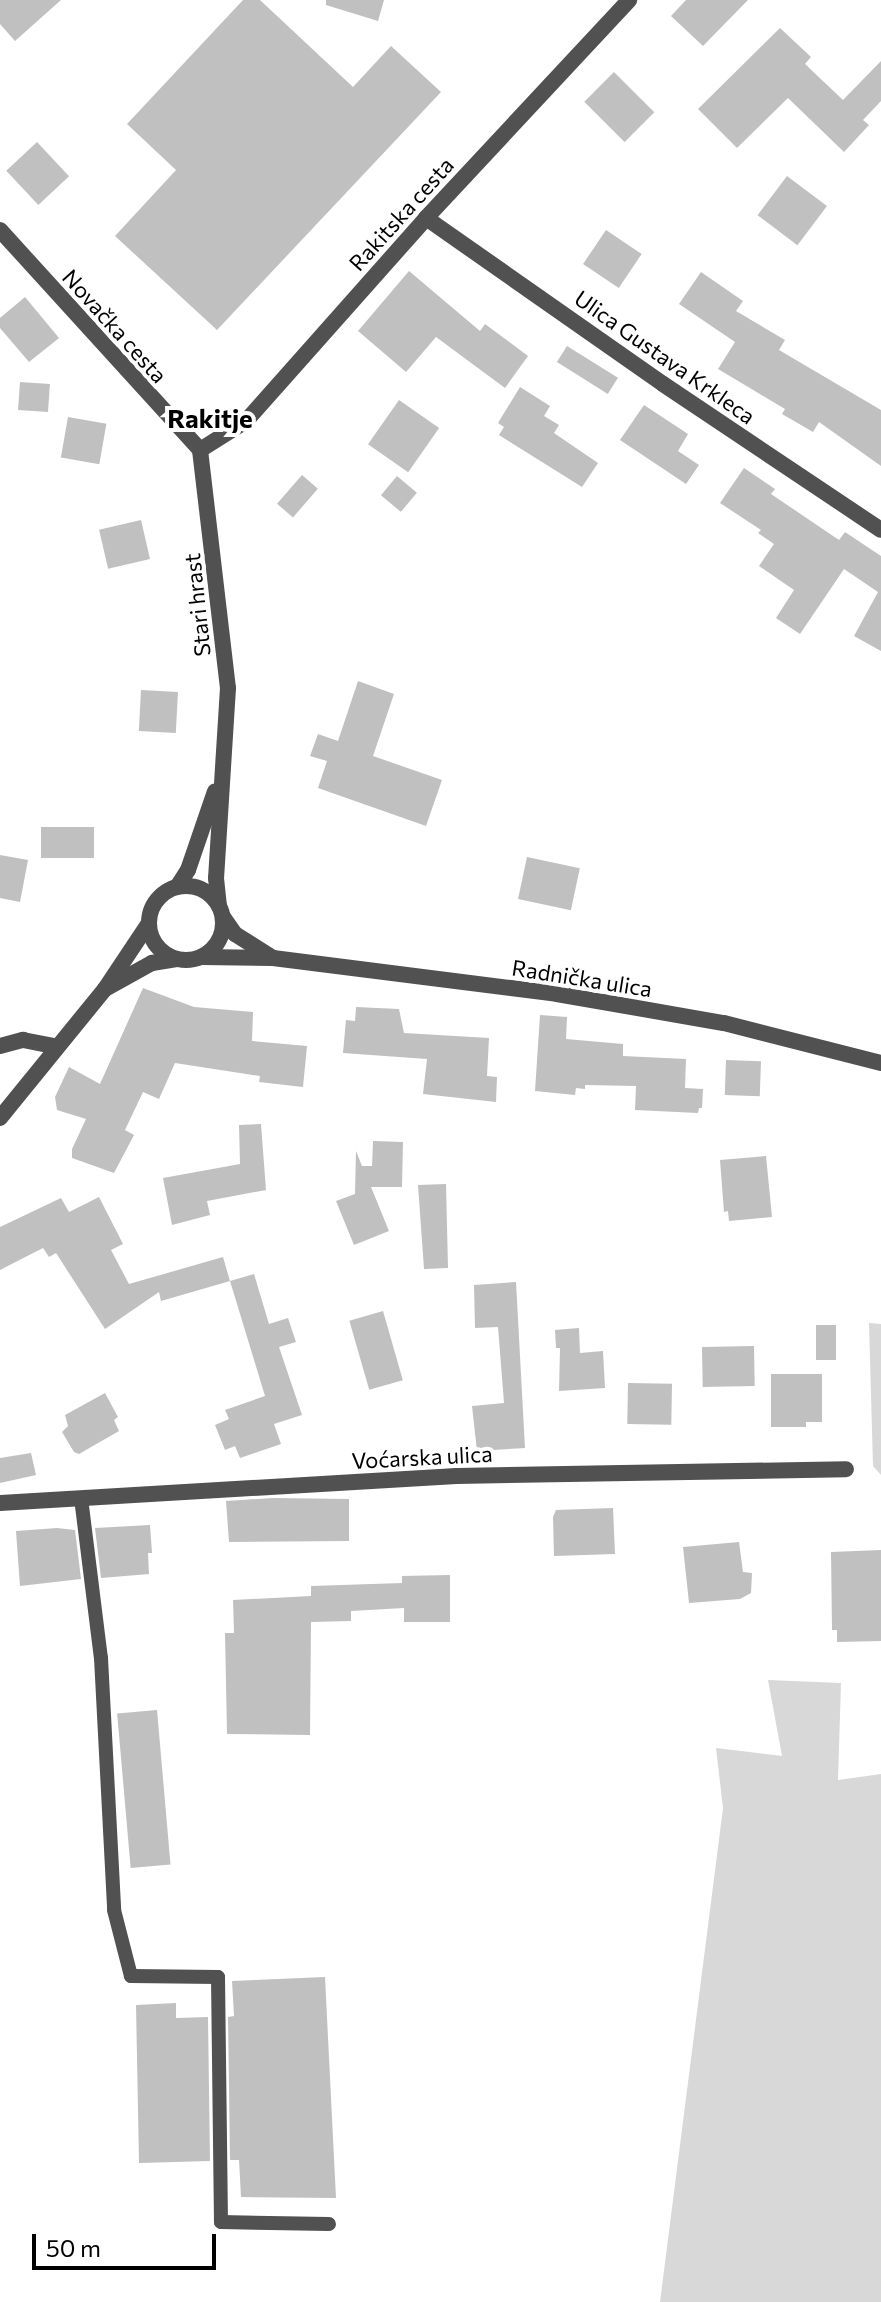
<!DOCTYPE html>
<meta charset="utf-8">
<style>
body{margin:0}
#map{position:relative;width:881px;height:2302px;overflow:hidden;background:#fff;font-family:Commissioner,sans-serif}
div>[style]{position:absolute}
.green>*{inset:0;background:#d8d8d8}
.building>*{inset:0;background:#c0c0c0;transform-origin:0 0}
.service>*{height:14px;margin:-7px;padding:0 7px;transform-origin:7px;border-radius:7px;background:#515151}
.minor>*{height:16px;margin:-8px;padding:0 8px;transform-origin:8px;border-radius:8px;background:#515151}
.minor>.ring{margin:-8px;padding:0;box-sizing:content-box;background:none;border:16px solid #515151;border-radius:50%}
.tertiary>*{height:16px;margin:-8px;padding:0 8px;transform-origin:8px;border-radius:8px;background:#515151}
span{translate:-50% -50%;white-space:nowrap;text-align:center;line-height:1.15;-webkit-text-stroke:8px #fff;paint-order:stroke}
.street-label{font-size:22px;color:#000}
.quarter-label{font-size:26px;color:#000;font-weight:700}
.scale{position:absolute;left:32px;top:2234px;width:184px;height:36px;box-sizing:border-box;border:4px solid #000;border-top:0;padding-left:10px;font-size:24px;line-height:28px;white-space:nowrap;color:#000;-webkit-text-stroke:6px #fff;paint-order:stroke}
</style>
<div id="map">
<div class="green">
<i style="clip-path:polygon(869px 1323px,881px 1324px,881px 1475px,873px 1466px)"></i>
<i style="clip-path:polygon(768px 1680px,841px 1683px,838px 1780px,881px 1774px,881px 2302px,660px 2302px,723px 1808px,716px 1748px,782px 1756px)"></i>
</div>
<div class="building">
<i style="clip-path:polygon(0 0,61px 0,15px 41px,0 24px)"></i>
<i style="clip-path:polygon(243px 0,260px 0,353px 87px,391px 46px,441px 92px,217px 330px,115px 236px,176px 170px,127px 124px)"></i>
<i style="clip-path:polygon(326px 0,384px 0,378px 21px,326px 5px)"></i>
<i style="clip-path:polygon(686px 0,748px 0,703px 46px,671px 16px)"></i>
<i style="clip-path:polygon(780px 28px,811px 57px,805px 64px,843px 100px,881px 61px,881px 101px,863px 120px,869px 125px,844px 152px,788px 98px,737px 148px,698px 109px)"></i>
<i style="left:614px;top:72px;width:57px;height:42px;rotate:45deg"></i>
<i style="left:37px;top:142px;width:47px;height:42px;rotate:47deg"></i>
<i style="left:787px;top:176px;width:50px;height:49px;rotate:37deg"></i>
<i style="left:606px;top:230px;width:43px;height:41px;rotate:34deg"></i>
<i style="clip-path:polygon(409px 271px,480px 331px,485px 324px,528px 356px,505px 388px,436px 337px,406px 372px,358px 331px)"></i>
<i style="clip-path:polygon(701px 272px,743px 301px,736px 311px,785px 340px,779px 350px,881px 410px,881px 466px,819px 422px,813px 432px,782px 414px,785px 409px,718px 369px,735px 342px,679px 304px)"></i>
<i style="clip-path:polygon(25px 297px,59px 338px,29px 362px,0 328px,0 318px)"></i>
<i style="left:567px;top:346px;width:60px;height:19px;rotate:32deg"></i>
<i style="left:20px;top:382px;width:30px;height:28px;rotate:4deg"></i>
<i style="clip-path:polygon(520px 387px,550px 406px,544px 416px,559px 425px,554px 433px,598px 463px,582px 487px,499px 435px,504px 427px,498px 423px)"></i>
<i style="left:399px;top:400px;width:49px;height:54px;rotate:35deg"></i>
<i style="clip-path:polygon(644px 405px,688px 434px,678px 451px,699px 465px,686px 484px,620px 440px)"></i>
<i style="left:68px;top:417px;width:39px;height:41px;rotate:10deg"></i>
<i style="clip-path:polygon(744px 468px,775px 489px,771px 494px,839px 540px,845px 532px,881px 556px,881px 651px,854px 636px,878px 592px,844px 569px,800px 634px,776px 618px,794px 590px,759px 566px,774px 544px,758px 533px,761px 530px,720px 503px)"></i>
<i style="left:302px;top:475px;width:21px;height:38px;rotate:41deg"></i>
<i style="left:397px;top:476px;width:26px;height:25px;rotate:40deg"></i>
<i style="left:141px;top:520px;width:40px;height:43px;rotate:77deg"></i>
<i style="clip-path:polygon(358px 681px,394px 694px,373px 756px,442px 780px,426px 826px,318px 788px,327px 761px,310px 756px,318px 734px,338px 741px)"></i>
<i style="left:141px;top:690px;width:37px;height:41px;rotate:3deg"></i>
<i style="left:41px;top:827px;width:53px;height:31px"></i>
<i style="clip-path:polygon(0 855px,28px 860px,20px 902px,0 898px)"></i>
<i style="left:527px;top:857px;width:54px;height:43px;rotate:12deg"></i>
<i style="clip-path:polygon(143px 988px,194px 1007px,253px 1012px,252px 1041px,307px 1046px,303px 1087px,259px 1082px,260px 1076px,175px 1063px,159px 1099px,143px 1092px,125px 1130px,134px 1135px,114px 1173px,72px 1158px,72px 1149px,86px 1119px,57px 1110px,55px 1097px,69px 1067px,100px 1084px)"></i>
<i style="clip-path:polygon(356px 1007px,399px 1009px,404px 1033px,489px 1038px,487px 1076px,497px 1077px,496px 1102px,423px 1094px,427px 1059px,343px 1053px,346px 1020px,355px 1021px)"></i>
<i style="clip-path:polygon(540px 1015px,567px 1017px,566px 1039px,623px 1044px,623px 1056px,686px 1059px,685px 1088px,703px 1089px,702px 1108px,699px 1108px,698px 1113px,635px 1110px,636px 1086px,585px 1085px,585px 1089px,576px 1088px,575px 1095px,535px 1091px)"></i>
<i style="left:726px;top:1060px;width:35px;height:35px;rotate:2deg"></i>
<i style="clip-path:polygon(261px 1124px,266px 1190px,207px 1201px,210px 1215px,172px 1225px,163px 1178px,240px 1164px,239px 1125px)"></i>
<i style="clip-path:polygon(373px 1141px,403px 1142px,402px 1187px,371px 1187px,389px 1231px,354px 1245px,336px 1201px,355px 1194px,356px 1151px,362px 1166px,372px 1166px)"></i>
<i style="clip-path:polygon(766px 1156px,772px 1217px,729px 1221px,728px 1211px,724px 1212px,720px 1160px)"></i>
<i style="clip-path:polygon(446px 1184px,448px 1268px,424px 1269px,418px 1185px)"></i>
<i style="clip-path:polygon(99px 1197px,123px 1244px,111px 1250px,129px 1284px,223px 1257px,230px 1281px,161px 1301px,159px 1292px,105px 1329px,56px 1253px,49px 1257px,43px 1248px,0 1270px,0 1227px,61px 1198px,69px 1212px)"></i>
<i style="clip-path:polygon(254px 1274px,269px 1324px,288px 1318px,296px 1342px,279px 1347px,302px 1415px,274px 1424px,281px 1444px,240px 1458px,235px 1446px,225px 1450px,215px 1425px,229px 1419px,225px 1410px,265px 1396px,230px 1281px)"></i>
<i style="clip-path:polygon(516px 1282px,525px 1448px,477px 1451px,472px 1406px,504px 1403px,498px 1327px,475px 1328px,474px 1285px)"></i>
<i style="left:383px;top:1311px;width:72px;height:35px;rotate:74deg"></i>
<i style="left:816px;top:1325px;width:20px;height:35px"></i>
<i style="clip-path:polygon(579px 1328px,580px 1353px,603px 1351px,605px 1388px,559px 1391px,560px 1348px,556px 1348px,555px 1330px)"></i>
<i style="left:754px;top:1346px;width:40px;height:52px;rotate:89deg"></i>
<i style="clip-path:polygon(771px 1374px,822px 1374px,822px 1422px,806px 1422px,806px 1427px,771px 1427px)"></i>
<i style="left:628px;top:1383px;width:44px;height:41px;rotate:1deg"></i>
<i style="clip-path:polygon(105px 1393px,118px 1417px,114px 1420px,119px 1431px,79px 1454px,74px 1452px,62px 1432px,68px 1426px,65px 1415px)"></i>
<i style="clip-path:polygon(31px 1453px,36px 1475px,0 1483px,0 1458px)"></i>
<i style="clip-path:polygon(273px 1498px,349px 1499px,349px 1541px,229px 1542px,226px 1501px)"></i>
<i style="clip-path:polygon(613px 1508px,615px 1554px,554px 1556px,553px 1517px,556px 1510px)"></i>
<i style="clip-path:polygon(150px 1525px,152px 1553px,148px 1553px,149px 1574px,101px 1578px,95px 1528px)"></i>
<i style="clip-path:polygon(57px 1528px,75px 1530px,81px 1579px,20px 1586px,16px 1531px)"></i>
<i style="clip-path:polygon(739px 1542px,743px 1572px,752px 1573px,751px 1593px,740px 1599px,689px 1603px,683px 1547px)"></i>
<i style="clip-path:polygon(881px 1550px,881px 1641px,837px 1642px,837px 1630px,832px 1630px,831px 1552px)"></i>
<i style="clip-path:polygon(450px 1575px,450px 1622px,404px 1622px,404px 1608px,351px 1611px,351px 1621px,311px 1622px,310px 1735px,227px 1734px,225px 1633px,234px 1633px,233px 1600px,311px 1596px,311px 1586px,402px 1583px,402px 1576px)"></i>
<i style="left:157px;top:1710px;width:155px;height:40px;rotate:85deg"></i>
<i style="clip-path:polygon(325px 1977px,336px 2198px,241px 2197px,239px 2160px,230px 2160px,228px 2017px,234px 2016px,232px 1981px)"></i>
<i style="clip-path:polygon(176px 2003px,176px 2018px,208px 2017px,210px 2161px,139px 2163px,136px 2005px)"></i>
</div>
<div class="service">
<i style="left:81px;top:1498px;width:161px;rotate:82.9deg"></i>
<i style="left:101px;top:1658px;width:252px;rotate:87deg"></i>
<i style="left:114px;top:1910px;width:68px;rotate:75.6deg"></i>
<i style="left:131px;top:1976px;width:87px;rotate:0.7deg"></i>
<i style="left:218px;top:1977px;width:245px;rotate:89.3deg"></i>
<i style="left:221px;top:2222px;width:108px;rotate:1.1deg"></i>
</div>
<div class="minor">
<i style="left:426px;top:218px;width:289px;rotate:35deg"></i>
<i style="left:663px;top:384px;width:262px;rotate:33.8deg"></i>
<i style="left:200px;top:450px;width:240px;rotate:83.3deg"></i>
<i style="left:228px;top:688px;width:190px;rotate:93.6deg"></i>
<i style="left:216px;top:878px;width:28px;rotate:84deg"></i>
<i class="ring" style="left:149px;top:886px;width:58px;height:58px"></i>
<i style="left:177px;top:887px;width:20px;rotate:-57deg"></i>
<i style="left:188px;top:870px;width:83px;rotate:-71.1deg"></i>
<i style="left:149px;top:923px;width:79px;rotate:123.7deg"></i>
<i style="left:105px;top:989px;width:54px;rotate:-29deg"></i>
<i style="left:152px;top:963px;width:25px;rotate:-9deg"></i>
<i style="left:201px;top:957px;width:72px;rotate:0.8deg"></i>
<i style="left:273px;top:958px;width:45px;rotate:-147.7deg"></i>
<i style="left:235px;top:934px;width:21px;rotate:-125deg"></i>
<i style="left:273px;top:958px;width:286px;rotate:7.2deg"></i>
<i style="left:557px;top:994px;width:169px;rotate:9.9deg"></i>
<i style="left:724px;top:1023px;width:162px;rotate:14.3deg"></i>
<i style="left:0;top:1046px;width:24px;rotate:-15deg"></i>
<i style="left:23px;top:1040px;width:33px;rotate:11deg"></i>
<i style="left:0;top:1118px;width:166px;rotate:-50.9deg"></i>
<i style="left:0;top:1503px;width:457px;rotate:-3.4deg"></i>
<i style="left:456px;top:1476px;width:390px;rotate:-1deg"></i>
</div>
<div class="tertiary">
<i style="left:0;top:230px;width:297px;rotate:47.7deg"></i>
<i style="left:200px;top:450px;width:54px;rotate:-32.2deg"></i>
<i style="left:246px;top:421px;width:271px;rotate:-48.4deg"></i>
<i style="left:426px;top:218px;width:298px;rotate:-47deg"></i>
</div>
<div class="street-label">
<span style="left:401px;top:214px;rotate:-48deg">Rakitska cesta</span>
<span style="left:115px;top:326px;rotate:48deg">Novačka cesta</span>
<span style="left:665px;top:357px;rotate:35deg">Ulica Gustava Krkleca</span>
<span style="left:197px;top:605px;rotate:-96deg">Stari hrast</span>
<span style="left:582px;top:978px;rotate:9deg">Radnička ulica</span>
<span style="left:422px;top:1457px;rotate:-3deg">Voćarska ulica</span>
</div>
<div class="quarter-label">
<span style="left:210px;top:418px">Rakitje</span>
</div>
<div class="scale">50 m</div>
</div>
